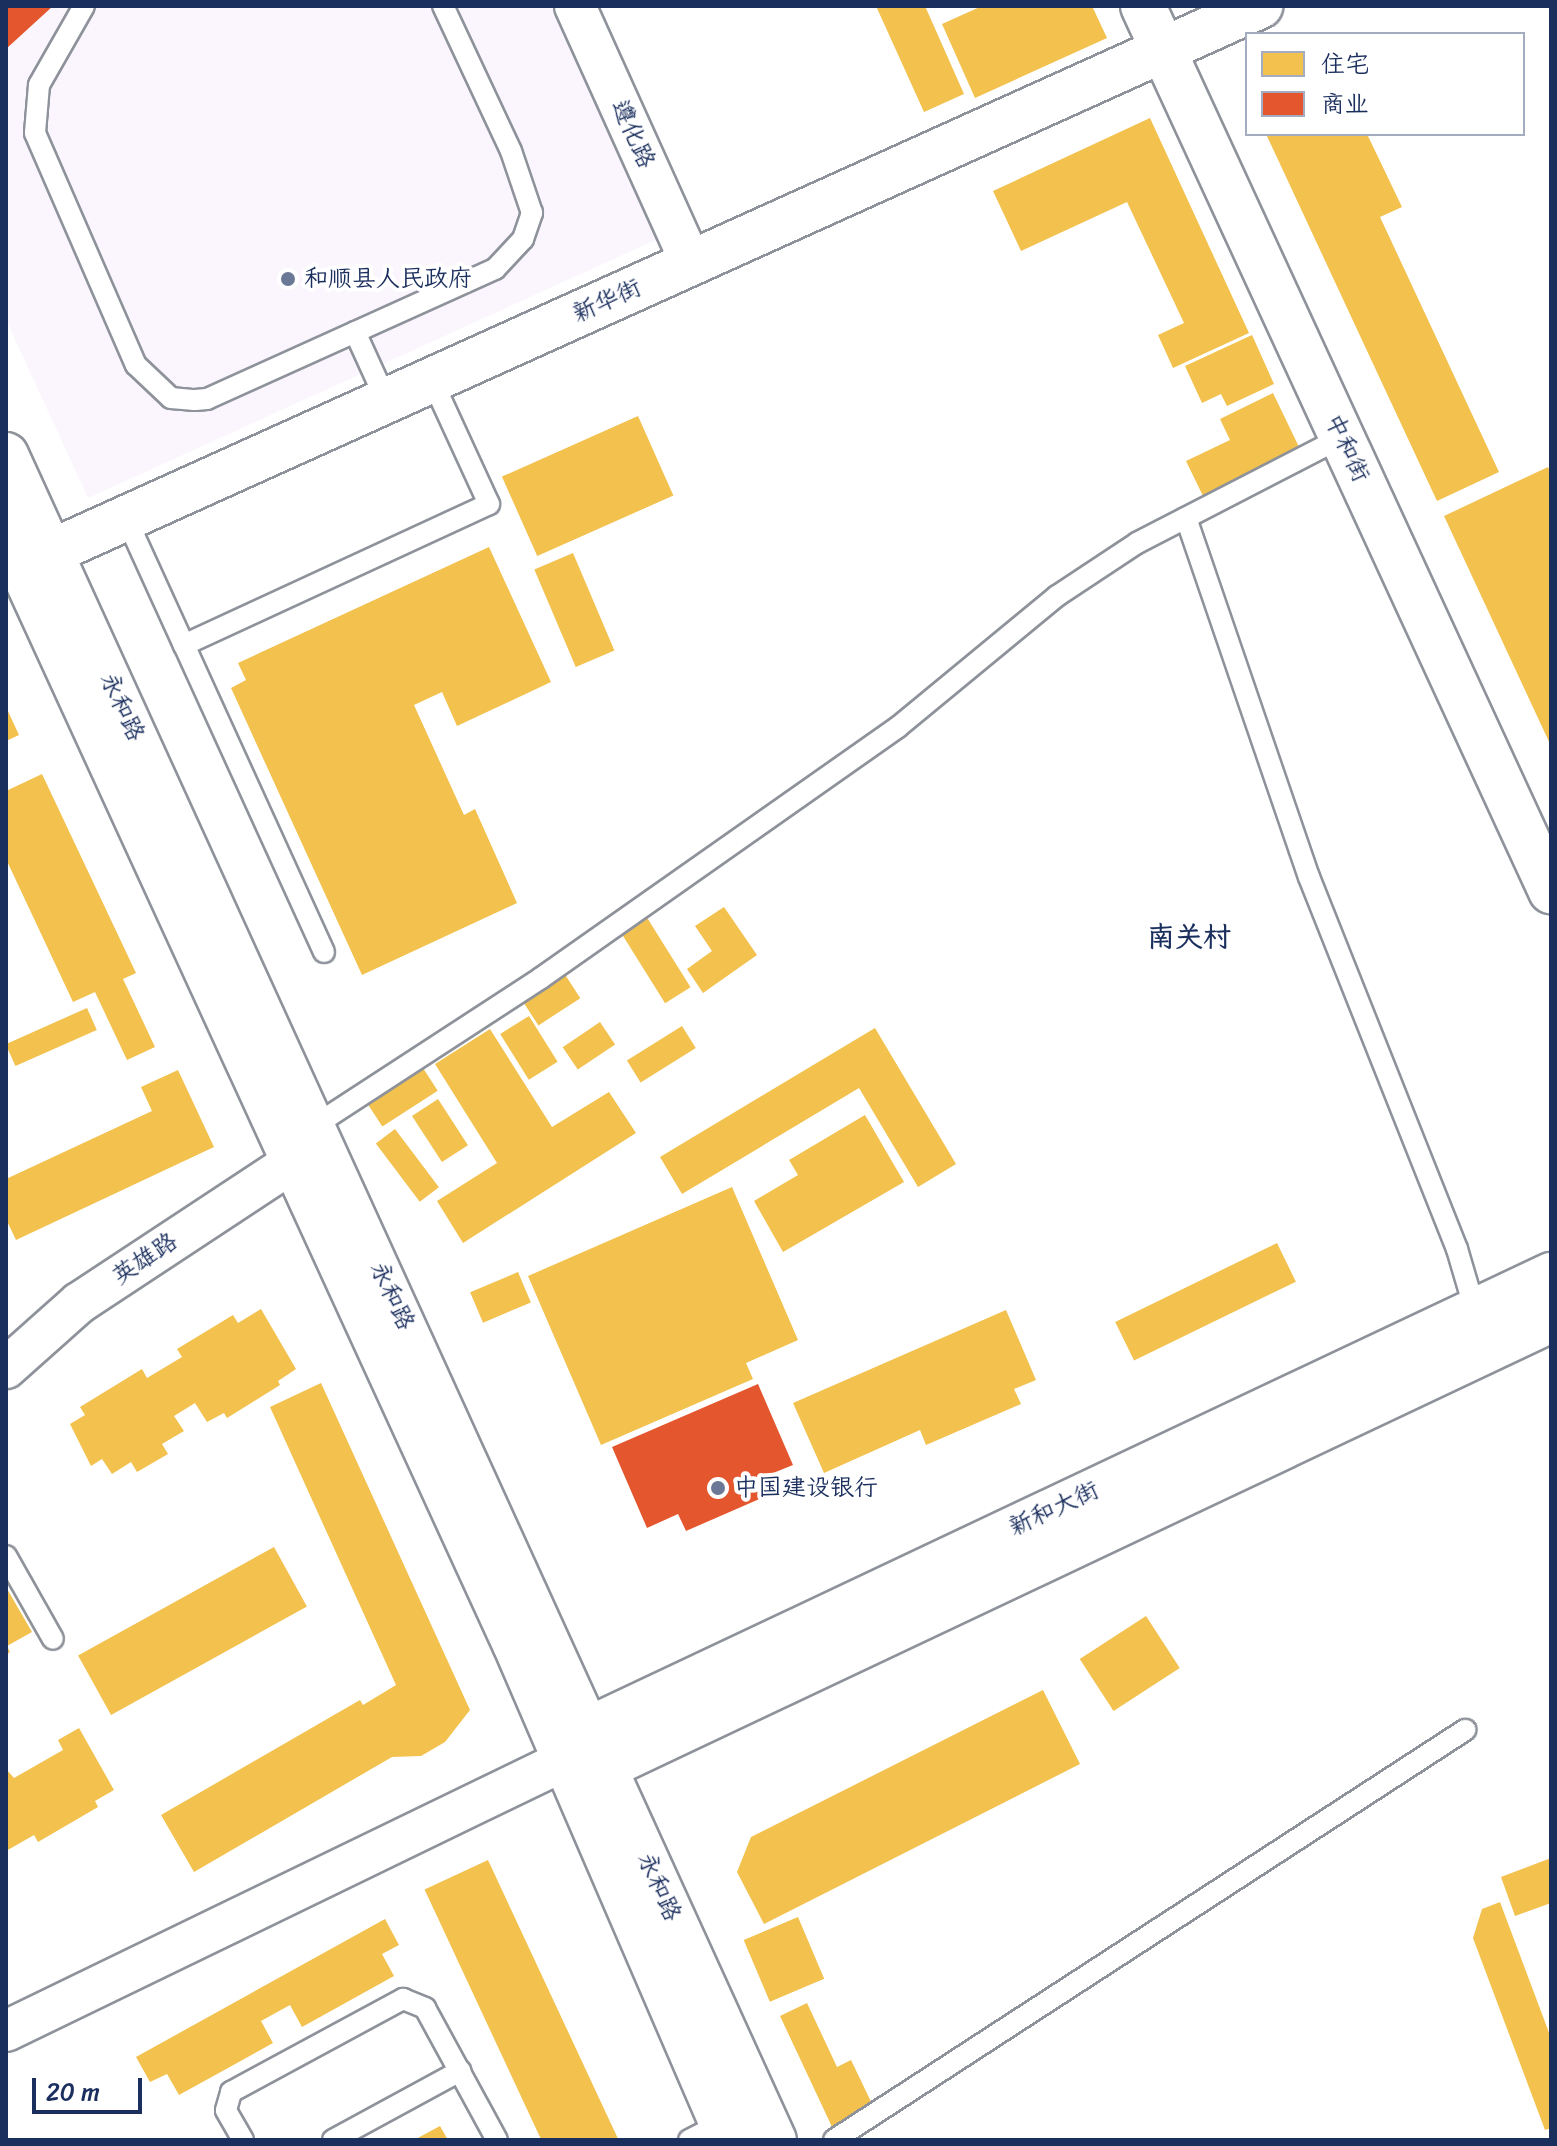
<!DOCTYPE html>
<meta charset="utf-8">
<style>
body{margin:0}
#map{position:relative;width:1557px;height:2146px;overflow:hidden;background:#fff;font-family:Sriracha,"LXGW WenKai TC",sans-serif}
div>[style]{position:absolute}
.built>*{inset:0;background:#fbf6fe}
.homes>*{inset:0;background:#f2c14e;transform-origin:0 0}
.shops>*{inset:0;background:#e4572e}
.roads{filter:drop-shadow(2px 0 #8e929a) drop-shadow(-2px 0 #8e929a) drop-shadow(0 2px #8e929a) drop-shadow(0 -2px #8e929a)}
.service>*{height:20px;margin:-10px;padding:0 10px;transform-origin:10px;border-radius:10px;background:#fff}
.minor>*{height:40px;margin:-20px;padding:0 20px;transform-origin:20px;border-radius:20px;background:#fff}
.tertiary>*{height:44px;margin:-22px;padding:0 22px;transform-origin:22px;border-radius:22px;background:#fff}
.secondary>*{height:44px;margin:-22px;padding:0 22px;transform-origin:22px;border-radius:22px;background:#fff}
.dots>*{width:22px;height:22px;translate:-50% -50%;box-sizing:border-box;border:4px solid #fff;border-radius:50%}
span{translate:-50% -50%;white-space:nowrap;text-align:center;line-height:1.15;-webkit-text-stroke:8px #fff;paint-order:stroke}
.street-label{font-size:24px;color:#1b2f5e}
.poi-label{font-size:24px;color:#1b2f5e}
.left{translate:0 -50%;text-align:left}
.quarter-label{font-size:28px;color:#1b2f5e;font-weight:700}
.frame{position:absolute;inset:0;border:8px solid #1b2f5e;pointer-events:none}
.legend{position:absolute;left:1245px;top:32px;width:280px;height:104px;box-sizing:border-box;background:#fff;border:2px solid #a4acbf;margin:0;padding:10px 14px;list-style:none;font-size:24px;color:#1b2f5e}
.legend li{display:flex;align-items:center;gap:16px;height:40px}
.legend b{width:40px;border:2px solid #a4acbf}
.scale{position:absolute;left:32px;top:2078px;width:110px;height:36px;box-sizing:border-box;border:4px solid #1b2f5e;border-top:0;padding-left:10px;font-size:24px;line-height:28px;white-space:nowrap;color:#1b2f5e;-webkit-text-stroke:6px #fff;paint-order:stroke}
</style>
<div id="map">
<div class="built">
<i style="clip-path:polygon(6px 6px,552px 6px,660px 238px,88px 498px,6px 320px)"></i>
</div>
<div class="homes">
<i style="clip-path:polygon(876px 6px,925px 6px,964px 94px,924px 112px)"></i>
<i style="clip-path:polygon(982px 6px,1092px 6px,1107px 38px,975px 98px,942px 24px)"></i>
<i style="clip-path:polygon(1150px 118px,1249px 333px,1173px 368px,1158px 335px,1184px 323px,1127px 202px,1021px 251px,993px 191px)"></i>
<i style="clip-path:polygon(1266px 134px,1367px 134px,1402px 207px,1380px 217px,1499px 472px,1437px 501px)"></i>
<i style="clip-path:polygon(1252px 335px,1274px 384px,1227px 406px,1221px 394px,1202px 403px,1185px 366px)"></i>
<i style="clip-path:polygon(1273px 393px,1300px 449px,1203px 496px,1186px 461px,1230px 440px,1220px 419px)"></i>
<i style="left:638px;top:416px;width:87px;height:149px;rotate:66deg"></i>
<i style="clip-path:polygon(1548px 467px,1551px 474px,1551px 746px,1444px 516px)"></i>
<i style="clip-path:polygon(489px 547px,551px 682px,457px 726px,442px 692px,414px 705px,464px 815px,475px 809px,517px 903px,362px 975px,231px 688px,246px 680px,238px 663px)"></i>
<i style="left:573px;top:553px;width:106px;height:42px;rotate:67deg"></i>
<i style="clip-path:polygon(6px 707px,19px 735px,6px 741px)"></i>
<i style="clip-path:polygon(42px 774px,136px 973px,123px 979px,155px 1047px,127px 1060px,95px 992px,73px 1002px,6px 859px,6px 791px)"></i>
<i style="clip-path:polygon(724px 907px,757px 955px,703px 993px,687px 969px,712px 951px,695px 926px)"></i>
<i style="left:646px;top:916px;width:84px;height:30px;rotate:58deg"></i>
<i style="left:564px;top:973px;width:30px;height:50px;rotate:57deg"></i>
<i style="left:87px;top:1008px;width:24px;height:89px;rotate:66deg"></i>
<i style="left:529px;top:1016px;width:54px;height:34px;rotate:58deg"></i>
<i style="left:600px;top:1022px;width:27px;height:45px;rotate:56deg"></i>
<i style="left:682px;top:1026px;width:26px;height:65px;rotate:58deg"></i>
<i style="clip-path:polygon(875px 1028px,956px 1164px,918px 1187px,859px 1088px,682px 1194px,660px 1157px)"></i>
<i style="clip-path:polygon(490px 1029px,552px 1127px,609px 1092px,636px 1133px,463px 1243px,437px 1201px,497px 1163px,435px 1064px)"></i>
<i style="left:423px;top:1068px;width:27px;height:66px;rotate:57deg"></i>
<i style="clip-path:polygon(178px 1070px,214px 1147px,16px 1240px,6px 1219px,6px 1179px,152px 1111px,141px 1087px)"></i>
<i style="left:438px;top:1099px;width:55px;height:31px;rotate:57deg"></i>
<i style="clip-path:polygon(865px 1115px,904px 1182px,783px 1252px,754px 1201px,798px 1175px,789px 1160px)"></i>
<i style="left:395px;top:1129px;width:73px;height:24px;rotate:53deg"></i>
<i style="clip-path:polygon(732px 1187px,798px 1340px,746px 1363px,753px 1379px,601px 1445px,528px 1276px)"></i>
<i style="left:1277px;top:1243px;width:43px;height:180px;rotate:64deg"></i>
<i style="left:518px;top:1272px;width:33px;height:52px;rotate:67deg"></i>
<i style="clip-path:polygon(261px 1309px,296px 1369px,278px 1381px,280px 1385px,227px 1418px,224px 1413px,207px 1422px,195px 1403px,174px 1416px,184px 1431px,162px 1444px,168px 1454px,137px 1472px,131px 1462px,112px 1474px,102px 1459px,91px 1466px,70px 1424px,85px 1415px,80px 1407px,142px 1369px,147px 1378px,182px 1357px,177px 1349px,233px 1315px,238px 1323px)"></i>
<i style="clip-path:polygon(1006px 1310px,1036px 1380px,1014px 1389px,1021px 1404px,926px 1445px,920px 1430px,824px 1473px,793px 1403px)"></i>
<i style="clip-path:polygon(321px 1383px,470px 1710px,445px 1742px,421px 1756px,392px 1757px,194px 1872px,161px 1815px,360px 1700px,363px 1705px,396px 1685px,270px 1407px)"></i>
<i style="left:274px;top:1547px;width:68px;height:224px;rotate:61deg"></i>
<i style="clip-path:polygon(6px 1587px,32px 1632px,7px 1646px,10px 1652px,6px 1655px)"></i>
<i style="left:1146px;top:1616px;width:62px;height:79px;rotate:57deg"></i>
<i style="clip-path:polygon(1043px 1690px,1080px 1764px,764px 1924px,737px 1872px,751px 1837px)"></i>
<i style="clip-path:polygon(79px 1728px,114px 1790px,95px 1801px,98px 1807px,38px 1842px,34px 1835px,6px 1851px,6px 1769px,14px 1778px,63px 1750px,58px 1740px)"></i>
<i style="clip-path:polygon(1551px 1858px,1551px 1903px,1515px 1916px,1501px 1877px)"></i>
<i style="left:488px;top:1860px;width:309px;height:70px;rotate:65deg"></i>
<i style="clip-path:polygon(1500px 1902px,1551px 2038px,1551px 2128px,1545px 2130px,1473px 1938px,1482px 1909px)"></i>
<i style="left:798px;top:1917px;width:67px;height:59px;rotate:67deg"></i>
<i style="clip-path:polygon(385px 1919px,399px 1945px,382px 1954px,394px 1976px,302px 2027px,290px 2005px,261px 2021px,273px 2043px,179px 2095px,167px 2074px,150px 2082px,136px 2057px)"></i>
<i style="clip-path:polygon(807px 2003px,837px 2067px,851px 2060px,875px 2110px,833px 2129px,780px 2016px)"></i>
<i style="clip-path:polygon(440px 2126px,448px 2140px,414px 2140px)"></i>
</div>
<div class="shops">
<i style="clip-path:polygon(6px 6px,53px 6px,6px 49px)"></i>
<i style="clip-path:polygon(758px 1384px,793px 1465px,756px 1480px,764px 1497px,686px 1531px,678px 1514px,647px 1528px,612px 1447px)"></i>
</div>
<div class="roads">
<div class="service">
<i style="left:84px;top:6px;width:91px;rotate:119.7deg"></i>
<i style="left:39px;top:85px;width:48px;rotate:94.8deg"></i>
<i style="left:35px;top:133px;width:253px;rotate:66.5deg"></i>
<i style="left:136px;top:365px;width:48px;rotate:43.3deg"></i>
<i style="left:171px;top:398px;width:24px;rotate:5deg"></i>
<i style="left:195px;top:400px;width:12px;rotate:-5deg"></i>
<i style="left:207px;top:399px;width:316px;rotate:-24.3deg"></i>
<i style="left:495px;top:269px;width:41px;rotate:-47deg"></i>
<i style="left:523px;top:239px;width:28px;rotate:-71deg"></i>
<i style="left:532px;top:213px;width:65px;rotate:-108.7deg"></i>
<i style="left:511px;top:151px;width:160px;rotate:-115.1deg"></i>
<i style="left:355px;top:332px;width:75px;rotate:65.5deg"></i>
<i style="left:126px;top:518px;width:140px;rotate:65.5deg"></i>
<i style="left:1186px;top:518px;width:379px;rotate:71.1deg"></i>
<i style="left:1309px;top:877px;width:400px;rotate:68.3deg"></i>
<i style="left:1457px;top:1249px;width:64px;rotate:73.6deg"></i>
<i style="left:324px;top:952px;width:337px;rotate:-114.5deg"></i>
<i style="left:184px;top:645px;width:336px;rotate:-24.8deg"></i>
<i style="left:489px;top:504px;width:136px;rotate:-114.7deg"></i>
<i style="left:314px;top:1126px;width:271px;rotate:-33.1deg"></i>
<i style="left:541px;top:978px;width:436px;rotate:-35.1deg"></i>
<i style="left:898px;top:727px;width:206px;rotate:-39.5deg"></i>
<i style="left:1057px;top:596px;width:96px;rotate:-33.5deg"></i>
<i style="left:1137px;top:543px;width:231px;rotate:-27.3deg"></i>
<i style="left:6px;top:1556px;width:95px;rotate:60.5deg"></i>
<i style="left:243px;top:2140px;width:34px;rotate:-120deg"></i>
<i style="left:226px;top:2110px;width:19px;rotate:-74deg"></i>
<i style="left:231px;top:2092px;width:196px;rotate:-28.4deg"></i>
<i style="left:403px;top:1999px;width:24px;rotate:22deg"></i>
<i style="left:425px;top:2008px;width:150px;rotate:61.4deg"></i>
<i style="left:333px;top:2140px;width:145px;rotate:-28.5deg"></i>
<i style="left:689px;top:2140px;width:37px;rotate:-27deg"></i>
<i style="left:834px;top:2140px;width:753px;rotate:-33.01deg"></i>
</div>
<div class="minor">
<i style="left:575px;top:6px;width:282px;rotate:65.7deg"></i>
<i style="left:6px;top:1368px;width:98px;rotate:-41.7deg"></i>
<i style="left:79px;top:1303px;width:258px;rotate:-33.4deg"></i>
<i style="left:6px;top:2031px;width:621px;rotate:-25.86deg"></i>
</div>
<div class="tertiary">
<i style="left:1143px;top:6px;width:975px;rotate:65.25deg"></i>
<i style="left:51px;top:552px;width:1327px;rotate:-24.3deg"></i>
</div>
<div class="secondary">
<i style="left:6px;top:455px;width:1852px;rotate:65.5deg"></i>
<i style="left:6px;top:534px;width:1221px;rotate:65.37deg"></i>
<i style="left:515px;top:1644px;width:540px;rotate:66.66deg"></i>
<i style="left:562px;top:1742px;width:1094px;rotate:-25.28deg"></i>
<i style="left:580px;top:1779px;width:1074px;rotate:-25.3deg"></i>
</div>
</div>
<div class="dots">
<i style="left:288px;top:279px;background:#6b7896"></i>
<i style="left:718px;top:1488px;background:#6b7896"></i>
</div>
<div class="street-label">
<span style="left:633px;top:134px;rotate:66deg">遵化路</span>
<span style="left:607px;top:301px;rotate:-24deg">新华街</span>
<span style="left:1347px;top:448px;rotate:65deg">中和街</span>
<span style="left:122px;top:707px;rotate:65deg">永和路</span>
<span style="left:145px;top:1259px;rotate:-34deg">英雄路</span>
<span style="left:392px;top:1296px;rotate:65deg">永和路</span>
<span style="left:1054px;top:1509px;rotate:-25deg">新和大街</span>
<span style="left:659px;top:1887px;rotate:66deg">永和路</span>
</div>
<div class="poi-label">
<span class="left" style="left:304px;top:279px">和顺县人民政府</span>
<span class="left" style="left:734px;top:1488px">中国建设银行</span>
</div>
<div class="quarter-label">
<span style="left:1189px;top:937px">南关村</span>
</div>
<div class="frame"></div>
<ul class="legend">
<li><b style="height:22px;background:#f2c14e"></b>住宅</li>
<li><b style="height:22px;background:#e4572e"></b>商业</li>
</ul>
<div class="scale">20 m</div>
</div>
